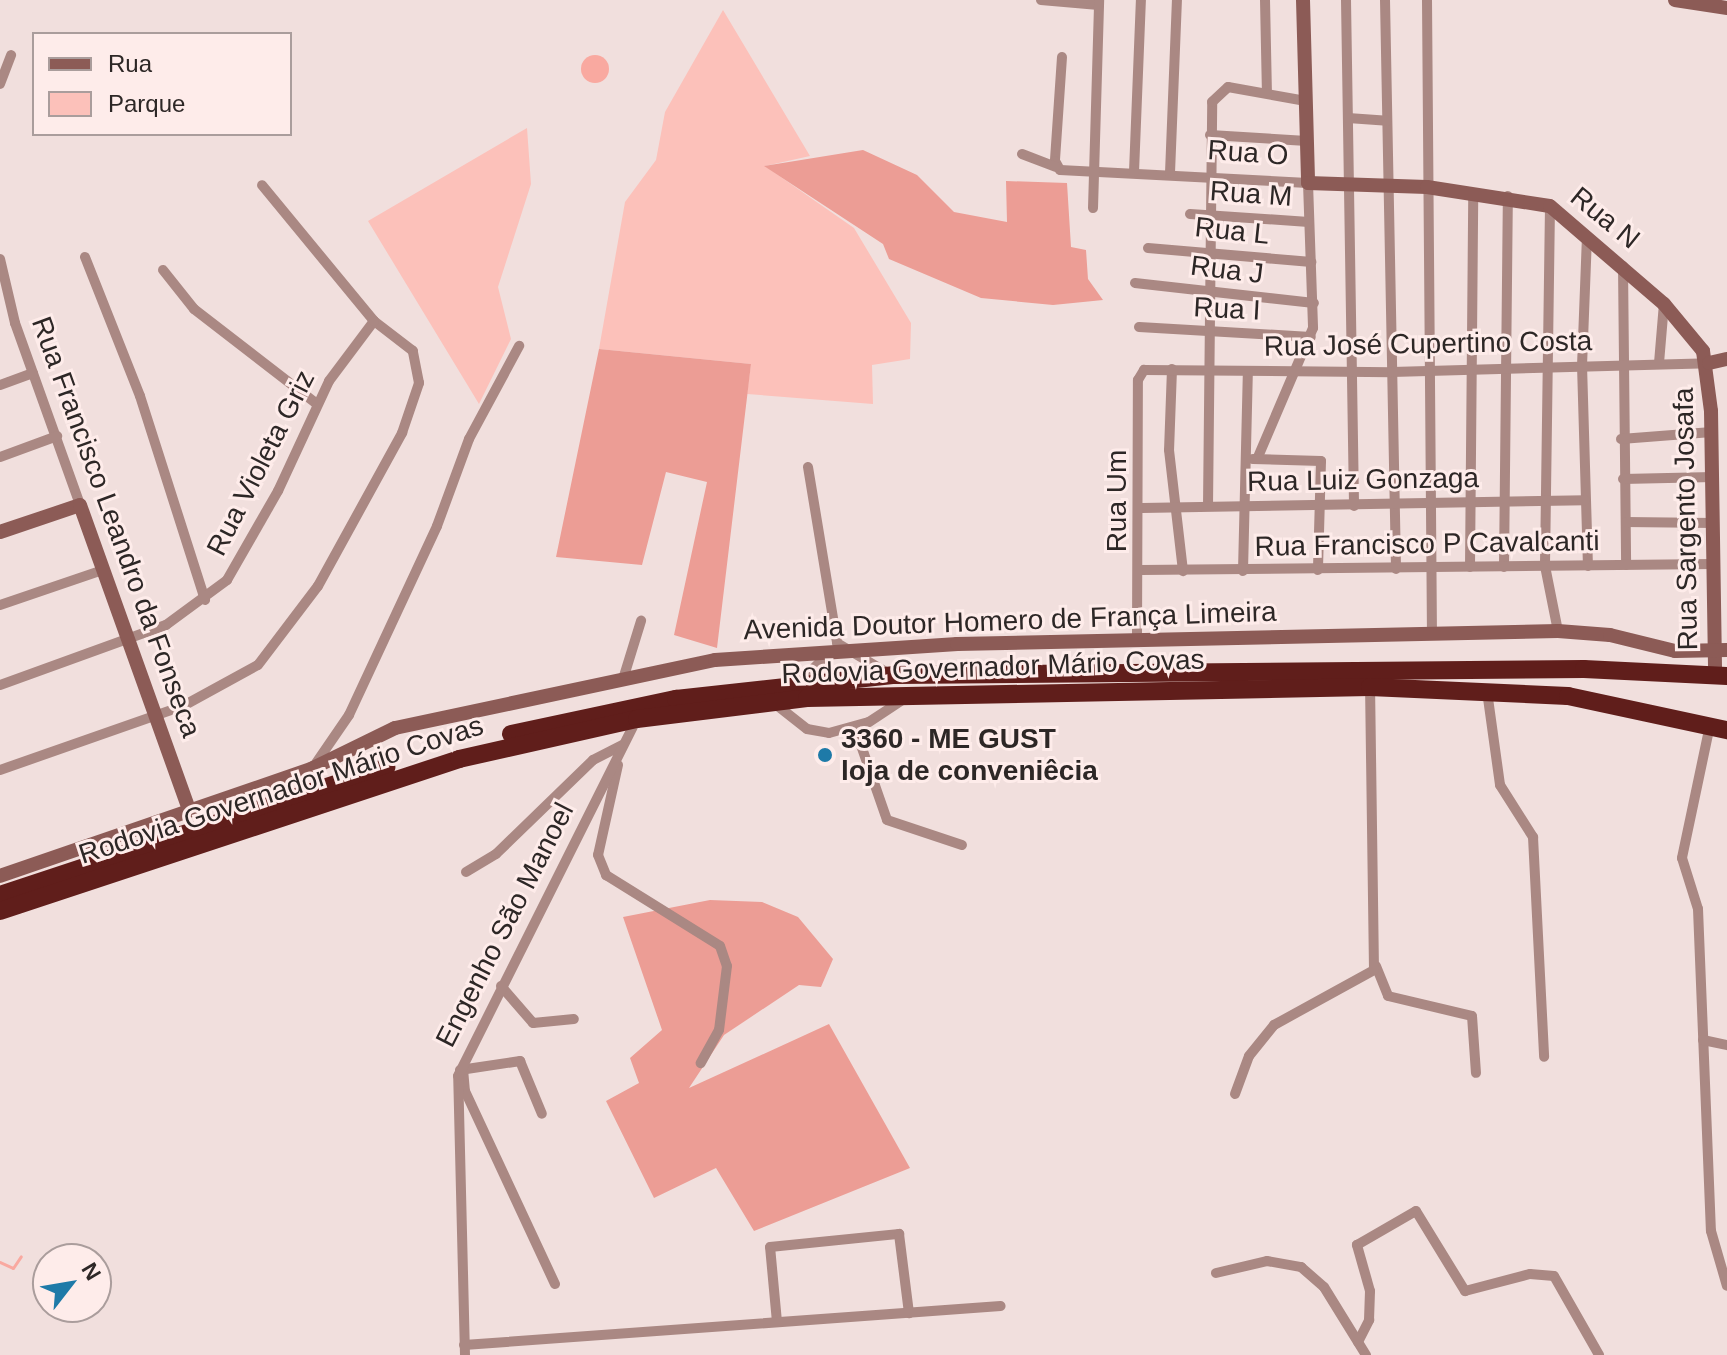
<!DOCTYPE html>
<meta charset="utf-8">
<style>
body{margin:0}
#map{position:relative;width:1727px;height:1355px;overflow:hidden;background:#f1dfdd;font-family:Arial,sans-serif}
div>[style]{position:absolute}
.green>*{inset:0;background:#fcc1ba}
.forest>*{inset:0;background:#ec9d95}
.water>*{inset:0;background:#f9a9a0}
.round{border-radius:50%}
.stream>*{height:3px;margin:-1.5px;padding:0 1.5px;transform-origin:1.5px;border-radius:1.5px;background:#f9a9a0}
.street>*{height:10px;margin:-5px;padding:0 5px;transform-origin:5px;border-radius:5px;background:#aa8883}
.secondary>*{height:14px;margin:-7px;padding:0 7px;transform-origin:7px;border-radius:7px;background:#8c5b56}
.highway>*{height:18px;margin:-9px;padding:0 9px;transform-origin:9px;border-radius:9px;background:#601e1b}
.dots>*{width:22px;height:22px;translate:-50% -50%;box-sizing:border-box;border:4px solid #feecea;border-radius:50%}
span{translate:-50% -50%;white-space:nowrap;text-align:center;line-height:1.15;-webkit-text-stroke:6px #feecea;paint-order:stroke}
.street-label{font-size:28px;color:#2d2726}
.poi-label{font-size:28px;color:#2d2726;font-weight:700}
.left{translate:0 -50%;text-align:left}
.legend{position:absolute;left:32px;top:32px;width:260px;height:104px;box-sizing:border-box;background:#feecea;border:2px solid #aa9d9c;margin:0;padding:10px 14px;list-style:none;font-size:24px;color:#2d2726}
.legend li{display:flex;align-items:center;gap:16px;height:40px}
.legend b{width:40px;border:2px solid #aa9d9c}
.north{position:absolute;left:32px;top:1243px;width:80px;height:80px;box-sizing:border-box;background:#feecea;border:2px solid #aa9d9c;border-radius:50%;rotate:59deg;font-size:22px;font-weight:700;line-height:32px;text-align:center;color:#2d2726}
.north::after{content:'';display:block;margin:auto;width:28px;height:36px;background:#1e7aa8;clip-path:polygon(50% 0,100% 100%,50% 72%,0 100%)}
</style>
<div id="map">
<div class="green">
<i style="clip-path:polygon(723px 10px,810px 156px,765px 166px,854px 228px,911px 323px,910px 359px,872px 365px,873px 404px,747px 394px,751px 364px,599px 349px,625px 202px,656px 160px,665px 112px)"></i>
<i style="clip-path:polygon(527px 128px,531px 184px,498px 287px,511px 339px,479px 404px,368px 221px)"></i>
</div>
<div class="forest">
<i style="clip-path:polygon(863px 150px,917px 175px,954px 212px,1007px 222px,1006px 181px,1067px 183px,1071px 247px,1086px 250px,1088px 279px,1103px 300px,1053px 305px,981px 298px,889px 259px,883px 244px,764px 166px)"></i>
<i style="clip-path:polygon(599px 349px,751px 364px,717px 648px,674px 635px,707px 482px,666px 472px,642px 565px,556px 557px)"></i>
<i style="clip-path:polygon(710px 900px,762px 902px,798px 917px,833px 959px,821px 987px,799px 985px,724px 1035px,689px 1088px,829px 1024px,910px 1168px,754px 1231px,716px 1168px,654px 1198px,606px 1101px,639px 1083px,630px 1058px,662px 1030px,623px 917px)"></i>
</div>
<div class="water">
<i class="round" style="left:581px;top:55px;width:28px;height:28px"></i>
</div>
<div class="stream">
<i style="left:0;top:1262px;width:14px;rotate:25deg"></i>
<i style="left:13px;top:1268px;width:14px;rotate:-56deg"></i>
</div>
<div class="street">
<i style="left:1041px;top:0;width:58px;rotate:4.9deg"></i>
<i style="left:1265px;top:0;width:93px;rotate:88.8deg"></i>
<i style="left:1346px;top:0;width:506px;rotate:89.09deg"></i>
<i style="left:1385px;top:0;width:569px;rotate:88.89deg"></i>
<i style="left:1427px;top:0;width:633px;rotate:89.55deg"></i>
<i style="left:1062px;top:57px;width:104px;rotate:93.9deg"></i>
<i style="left:1055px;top:161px;width:10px;rotate:61deg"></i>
<i style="left:1060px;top:170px;width:248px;rotate:3deg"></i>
<i style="left:1308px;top:183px;width:145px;rotate:88deg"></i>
<i style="left:1313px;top:328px;width:142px;rotate:113.1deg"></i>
<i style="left:0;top:84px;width:31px;rotate:-69deg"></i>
<i style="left:1348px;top:118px;width:39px;rotate:4deg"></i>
<i style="left:1210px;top:135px;width:97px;rotate:3.5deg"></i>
<i style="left:1022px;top:154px;width:36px;rotate:21deg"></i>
<i style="left:1134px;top:172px;width:172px;rotate:-87.7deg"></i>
<i style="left:1170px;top:173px;width:173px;rotate:-87.7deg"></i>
<i style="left:1550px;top:206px;width:360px;rotate:90.8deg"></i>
<i style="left:1545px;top:566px;width:66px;rotate:78.7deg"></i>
<i style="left:1093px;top:208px;width:208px;rotate:-88.3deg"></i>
<i style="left:1190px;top:214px;width:119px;rotate:3.8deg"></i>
<i style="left:1587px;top:236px;width:129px;rotate:92.2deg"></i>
<i style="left:1582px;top:365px;width:201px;rotate:88.3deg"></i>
<i style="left:1148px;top:248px;width:164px;rotate:4.9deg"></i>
<i style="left:85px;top:257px;width:149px;rotate:68.4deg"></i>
<i style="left:140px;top:396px;width:214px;rotate:72.3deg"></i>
<i style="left:0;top:259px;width:66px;rotate:76.8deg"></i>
<i style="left:15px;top:323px;width:193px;rotate:70.3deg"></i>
<i style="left:1623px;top:266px;width:299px;rotate:89.4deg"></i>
<i style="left:163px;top:270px;width:50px;rotate:51.5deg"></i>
<i style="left:194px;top:309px;width:155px;rotate:37.7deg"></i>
<i style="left:1135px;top:283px;width:180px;rotate:6.4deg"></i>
<i style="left:1139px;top:327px;width:172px;rotate:3.3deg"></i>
<i style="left:1659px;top:363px;width:59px;rotate:-85.2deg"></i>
<i style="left:1172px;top:369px;width:81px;rotate:92.1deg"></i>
<i style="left:1169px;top:450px;width:122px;rotate:83.4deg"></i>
<i style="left:0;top:385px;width:35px;rotate:-20deg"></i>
<i style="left:1621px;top:439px;width:91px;rotate:-4.4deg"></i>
<i style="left:0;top:457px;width:61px;rotate:-20.2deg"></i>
<i style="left:1253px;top:459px;width:68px;rotate:1.7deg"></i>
<i style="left:1321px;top:461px;width:109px;rotate:91.6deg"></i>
<i style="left:808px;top:467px;width:178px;rotate:80.6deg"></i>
<i style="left:837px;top:643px;width:57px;rotate:30.6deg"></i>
<i style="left:1623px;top:479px;width:90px;rotate:-1.3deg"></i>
<i style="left:1208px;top:506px;width:404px;rotate:-89.4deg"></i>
<i style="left:1212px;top:102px;width:22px;rotate:-43deg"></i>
<i style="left:1228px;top:87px;width:79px;rotate:10.2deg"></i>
<i style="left:1142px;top:508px;width:443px;rotate:-1deg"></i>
<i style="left:1626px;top:522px;width:87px;rotate:0.7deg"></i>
<i style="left:1470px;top:567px;width:374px;rotate:-89.5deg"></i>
<i style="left:1504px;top:567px;width:371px;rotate:-89.4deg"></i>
<i style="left:1141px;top:570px;width:572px;rotate:-0.6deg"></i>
<i style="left:1243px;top:571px;width:200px;rotate:-88.6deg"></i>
<i style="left:0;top:605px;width:109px;rotate:-18.8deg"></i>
<i style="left:1137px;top:639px;width:259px;rotate:-89.8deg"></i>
<i style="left:1138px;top:380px;width:12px;rotate:-59deg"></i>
<i style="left:1144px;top:370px;width:248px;rotate:0.5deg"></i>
<i style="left:1392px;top:372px;width:317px;rotate:-1.6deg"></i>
<i style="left:624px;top:676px;width:58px;rotate:-72.8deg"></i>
<i style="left:800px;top:682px;width:44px;rotate:-45deg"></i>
<i style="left:0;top:685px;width:177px;rotate:-19.9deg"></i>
<i style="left:166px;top:625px;width:76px;rotate:-36.4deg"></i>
<i style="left:227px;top:580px;width:103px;rotate:-60.2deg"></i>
<i style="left:278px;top:491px;width:121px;rotate:-65.1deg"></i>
<i style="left:329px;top:381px;width:75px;rotate:-53.1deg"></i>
<i style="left:1487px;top:691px;width:95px;rotate:82.1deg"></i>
<i style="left:1500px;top:785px;width:62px;rotate:57.6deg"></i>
<i style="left:1533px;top:837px;width:220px;rotate:87.1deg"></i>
<i style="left:774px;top:703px;width:42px;rotate:38.2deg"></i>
<i style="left:807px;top:729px;width:22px;rotate:10deg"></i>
<i style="left:829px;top:733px;width:41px;rotate:-15.4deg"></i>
<i style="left:869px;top:722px;width:42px;rotate:-33.3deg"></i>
<i style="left:1710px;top:725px;width:136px;rotate:101.9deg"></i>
<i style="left:1682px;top:858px;width:53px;rotate:72.6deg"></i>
<i style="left:1698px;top:909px;width:322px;rotate:87.7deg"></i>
<i style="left:1711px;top:1231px;width:57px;rotate:73.8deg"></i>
<i style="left:855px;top:728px;width:97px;rotate:70.8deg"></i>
<i style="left:887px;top:820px;width:79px;rotate:18.4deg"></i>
<i style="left:618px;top:765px;width:92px;rotate:102.5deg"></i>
<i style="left:598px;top:855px;width:22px;rotate:68deg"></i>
<i style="left:606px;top:875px;width:134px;rotate:31.9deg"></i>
<i style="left:720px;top:946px;width:21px;rotate:71deg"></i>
<i style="left:727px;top:966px;width:64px;rotate:97.1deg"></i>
<i style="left:719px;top:1030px;width:38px;rotate:119deg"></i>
<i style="left:314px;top:766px;width:62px;rotate:-55.5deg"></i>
<i style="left:349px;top:715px;width:208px;rotate:-65deg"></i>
<i style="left:437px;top:526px;width:93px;rotate:-69.8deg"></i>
<i style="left:469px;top:439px;width:106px;rotate:-61.7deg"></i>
<i style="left:0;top:770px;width:194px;rotate:-19.3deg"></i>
<i style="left:183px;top:706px;width:85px;rotate:-28.7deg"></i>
<i style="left:258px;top:665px;width:99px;rotate:-52.8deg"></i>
<i style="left:318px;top:586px;width:175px;rotate:-61.2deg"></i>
<i style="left:402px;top:433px;width:53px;rotate:-71.2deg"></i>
<i style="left:419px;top:383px;width:33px;rotate:-101deg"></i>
<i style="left:413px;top:351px;width:49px;rotate:-142.4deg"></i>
<i style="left:374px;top:321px;width:176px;rotate:-129.5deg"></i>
<i style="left:466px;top:872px;width:35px;rotate:-31deg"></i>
<i style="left:496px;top:854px;width:135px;rotate:-44.1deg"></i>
<i style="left:593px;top:760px;width:33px;rotate:-27deg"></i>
<i style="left:1376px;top:966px;width:32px;rotate:68deg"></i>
<i style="left:1388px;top:996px;width:86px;rotate:13.4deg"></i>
<i style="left:1472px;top:1016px;width:57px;rotate:86deg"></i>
<i style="left:501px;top:986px;width:49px;rotate:49.1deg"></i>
<i style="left:533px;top:1023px;width:41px;rotate:-5.6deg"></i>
<i style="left:1703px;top:1040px;width:25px;rotate:12deg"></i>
<i style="left:463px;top:1069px;width:22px;rotate:85deg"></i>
<i style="left:465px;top:1091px;width:213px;rotate:65deg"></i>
<i style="left:460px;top:1070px;width:61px;rotate:-8.5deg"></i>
<i style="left:520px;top:1061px;width:57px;rotate:67.5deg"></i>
<i style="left:1235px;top:1094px;width:40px;rotate:-69.8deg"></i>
<i style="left:1249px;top:1056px;width:40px;rotate:-51deg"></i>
<i style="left:1274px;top:1025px;width:114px;rotate:-28.8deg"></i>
<i style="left:1374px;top:970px;width:283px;rotate:-90.8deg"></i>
<i style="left:1216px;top:1273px;width:52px;rotate:-13.2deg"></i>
<i style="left:1267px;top:1261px;width:35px;rotate:10deg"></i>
<i style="left:1301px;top:1267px;width:30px;rotate:41deg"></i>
<i style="left:1324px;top:1287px;width:80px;rotate:58.3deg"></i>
<i style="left:777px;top:1322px;width:75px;rotate:-95.3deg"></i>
<i style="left:770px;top:1247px;width:130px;rotate:-5.8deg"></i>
<i style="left:899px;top:1234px;width:80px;rotate:82.8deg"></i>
<i style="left:1358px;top:1342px;width:25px;rotate:-63deg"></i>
<i style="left:1369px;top:1320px;width:29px;rotate:-88deg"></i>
<i style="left:1370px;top:1291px;width:48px;rotate:-105.8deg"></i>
<i style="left:1357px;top:1245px;width:68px;rotate:-30deg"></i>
<i style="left:1416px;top:1211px;width:94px;rotate:58.5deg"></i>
<i style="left:1465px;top:1291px;width:67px;rotate:-14.7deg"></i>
<i style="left:1530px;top:1274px;width:24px;rotate:5deg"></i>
<i style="left:1554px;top:1276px;width:91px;rotate:60.3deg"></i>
<i style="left:464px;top:1345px;width:538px;rotate:-4.15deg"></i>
<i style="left:465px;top:1355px;width:279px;rotate:-91.4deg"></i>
<i style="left:458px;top:1076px;width:399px;rotate:-63.4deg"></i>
</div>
<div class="secondary">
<i style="left:1303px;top:0;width:183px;rotate:88.4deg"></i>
<i style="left:1308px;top:183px;width:119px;rotate:1.9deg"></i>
<i style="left:1427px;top:187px;width:124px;rotate:8.8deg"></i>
<i style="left:1550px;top:206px;width:150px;rotate:40.7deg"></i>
<i style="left:1664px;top:304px;width:61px;rotate:50.3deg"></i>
<i style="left:1703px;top:351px;width:61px;rotate:82.4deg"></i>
<i style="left:1711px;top:411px;width:263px;rotate:89.1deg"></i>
<i style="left:1675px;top:0;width:53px;rotate:8.7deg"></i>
<i style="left:1709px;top:363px;width:18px;rotate:-13deg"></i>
<i style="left:0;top:532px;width:84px;rotate:-18.6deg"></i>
<i style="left:80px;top:505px;width:323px;rotate:70.3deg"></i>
<i style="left:0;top:876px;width:331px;rotate:-19deg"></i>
<i style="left:313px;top:768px;width:91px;rotate:-26deg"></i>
<i style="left:395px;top:728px;width:327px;rotate:-12deg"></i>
<i style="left:715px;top:660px;width:243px;rotate:-3.8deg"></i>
<i style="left:957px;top:644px;width:601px;rotate:-1.24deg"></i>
<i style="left:1558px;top:631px;width:52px;rotate:4.4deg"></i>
<i style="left:1610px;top:635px;width:67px;rotate:13.8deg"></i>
<i style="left:1675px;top:651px;width:52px;rotate:-1.1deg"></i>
</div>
<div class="highway">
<i style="left:511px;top:734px;width:169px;rotate:-12deg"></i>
<i style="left:676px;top:699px;width:220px;rotate:-6.3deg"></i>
<i style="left:895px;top:675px;width:689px;rotate:-0.5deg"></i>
<i style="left:1584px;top:669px;width:143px;rotate:2.8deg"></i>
<i style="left:0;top:895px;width:407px;rotate:-18.3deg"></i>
<i style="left:0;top:911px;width:484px;rotate:-18.3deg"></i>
<i style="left:459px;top:759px;width:182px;rotate:-12.7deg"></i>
<i style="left:637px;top:719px;width:171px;rotate:-7deg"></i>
<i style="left:807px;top:698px;width:563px;rotate:-1.12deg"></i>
<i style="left:1370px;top:687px;width:198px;rotate:2.6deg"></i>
<i style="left:1568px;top:696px;width:163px;rotate:12.1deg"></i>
</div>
<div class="dots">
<i style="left:825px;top:755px;background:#1e7aa8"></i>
</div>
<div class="street-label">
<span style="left:1248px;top:153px;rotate:4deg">Rua O</span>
<span style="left:1251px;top:194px;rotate:4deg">Rua M</span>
<span style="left:1605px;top:218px;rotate:39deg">Rua N</span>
<span style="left:1232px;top:231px;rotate:6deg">Rua L</span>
<span style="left:1227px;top:270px;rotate:7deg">Rua J</span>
<span style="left:1227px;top:309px;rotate:3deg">Rua I</span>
<span style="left:1428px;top:344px;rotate:-1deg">Rua José Cupertino Costa</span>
<span style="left:261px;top:463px;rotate:-63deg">Rua Violeta Griz</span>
<span style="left:1363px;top:480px;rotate:-1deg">Rua Luiz Gonzaga</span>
<span style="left:1117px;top:501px;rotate:-90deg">Rua Um</span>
<span style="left:1686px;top:519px;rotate:-91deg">Rua Sargento Josafa</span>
<span style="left:116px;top:527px;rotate:70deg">Rua Francisco Leandro da Fonseca</span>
<span style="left:1427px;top:544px;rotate:-1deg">Rua Francisco P Cavalcanti</span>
<span style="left:1010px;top:621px;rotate:-2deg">Avenida Doutor Homero de França Limeira</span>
<span style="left:993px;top:667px;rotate:-2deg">Rodovia Governador Mário Covas</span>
<span style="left:281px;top:790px;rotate:-18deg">Rodovia Governador Mário Covas</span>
<span style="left:505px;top:925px;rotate:-63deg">Engenho São Manoel</span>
</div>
<div class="poi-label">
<span class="left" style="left:841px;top:755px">3360 - ME GUST<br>loja de conveniêcia</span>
</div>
<ul class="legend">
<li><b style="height:10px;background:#8c5b56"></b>Rua</li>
<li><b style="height:22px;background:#fcc1ba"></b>Parque</li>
</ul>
<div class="north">N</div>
</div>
